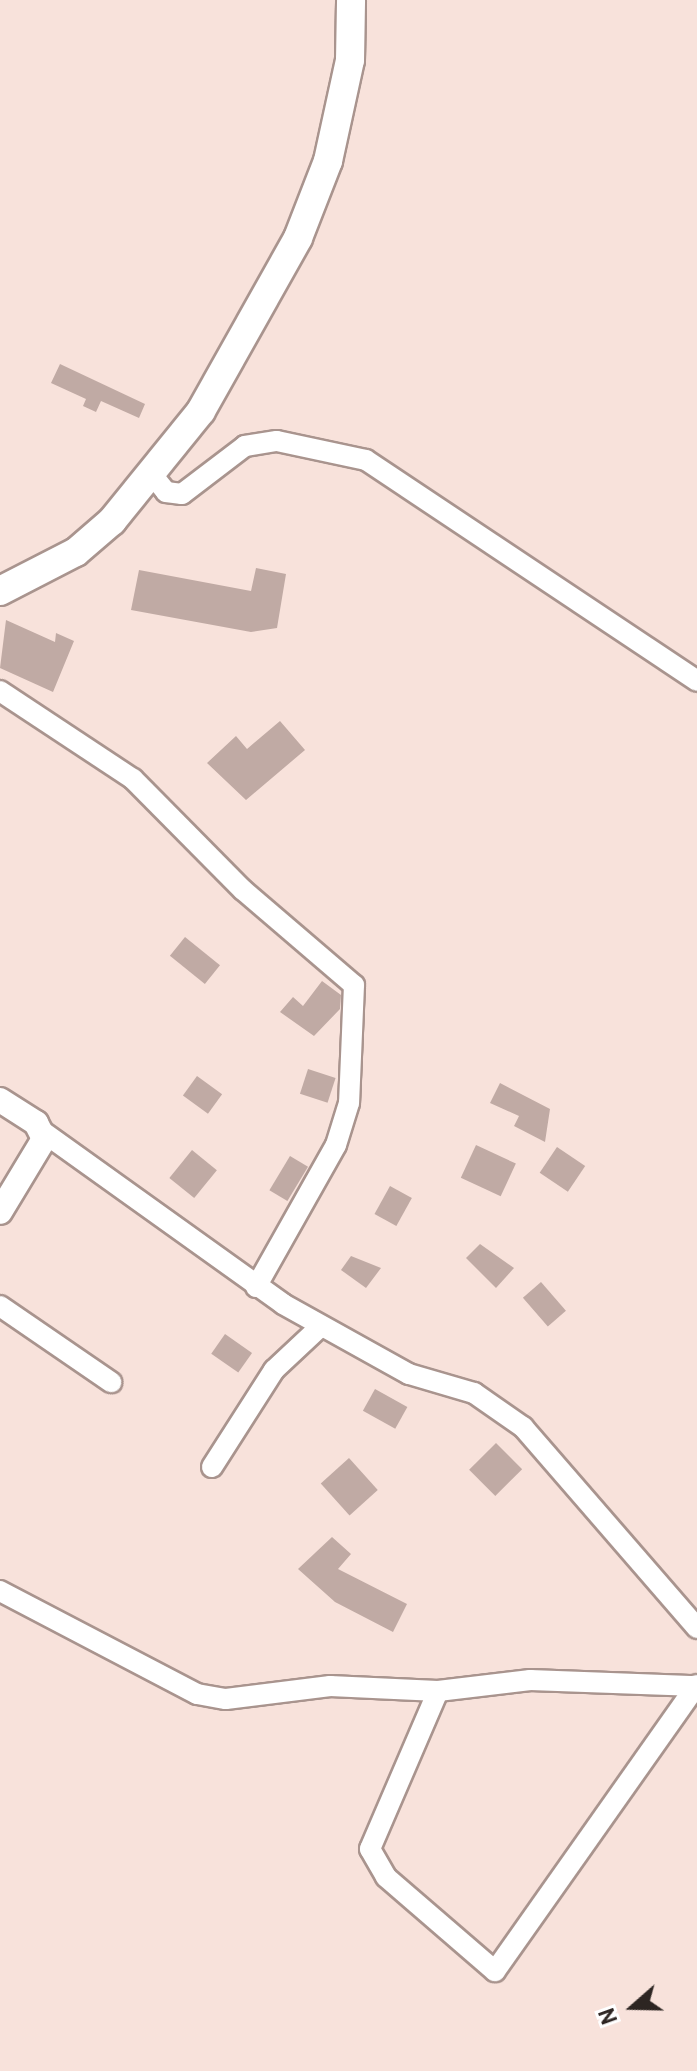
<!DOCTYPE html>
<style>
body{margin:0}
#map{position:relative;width:697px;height:2071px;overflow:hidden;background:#f8e2db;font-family:Overpass,sans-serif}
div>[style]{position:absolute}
.building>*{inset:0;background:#c0aaa4;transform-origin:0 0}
.roads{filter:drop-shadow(2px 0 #a9948e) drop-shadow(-2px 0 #a9948e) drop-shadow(0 2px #a9948e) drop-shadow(0 -2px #a9948e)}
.minor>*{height:20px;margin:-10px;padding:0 10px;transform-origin:10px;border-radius:10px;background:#fff}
.tertiary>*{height:24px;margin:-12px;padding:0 12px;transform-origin:12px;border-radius:12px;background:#fff}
.secondary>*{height:28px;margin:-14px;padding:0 14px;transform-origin:14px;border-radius:14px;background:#fff}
span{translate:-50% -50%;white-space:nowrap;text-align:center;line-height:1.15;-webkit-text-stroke:6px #fff;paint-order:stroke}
.north{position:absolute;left:593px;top:1967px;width:80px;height:80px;-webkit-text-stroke:6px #fff;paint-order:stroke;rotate:250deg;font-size:22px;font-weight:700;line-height:32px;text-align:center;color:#2d2522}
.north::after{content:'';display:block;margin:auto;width:28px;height:36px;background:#2d2522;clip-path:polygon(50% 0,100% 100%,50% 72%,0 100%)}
</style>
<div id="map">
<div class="building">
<i style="clip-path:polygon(60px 364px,145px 404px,139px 418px,101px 401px,96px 412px,83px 406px,86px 399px,51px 383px)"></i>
<i style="clip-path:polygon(256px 568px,286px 574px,277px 628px,251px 632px,131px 610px,139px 570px,251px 591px)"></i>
<i style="clip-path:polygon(6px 620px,55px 642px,56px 633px,74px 641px,53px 692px,0 668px)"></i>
<i style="clip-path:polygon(280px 721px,305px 750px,246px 800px,207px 763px,236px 736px,247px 749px)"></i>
<i style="left:185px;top:937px;width:45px;height:24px;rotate:39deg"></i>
<i style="clip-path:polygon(322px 981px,341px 995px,340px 1009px,314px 1036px,280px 1012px,293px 997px,303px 1006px)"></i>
<i style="left:308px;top:1069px;width:29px;height:26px;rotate:18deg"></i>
<i style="left:197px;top:1076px;width:31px;height:24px;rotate:36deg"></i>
<i style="clip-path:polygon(500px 1083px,550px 1109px,545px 1142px,514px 1126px,519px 1116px,490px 1103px)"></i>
<i style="left:476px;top:1145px;width:44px;height:36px;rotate:25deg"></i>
<i style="left:557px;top:1147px;width:34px;height:31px;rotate:34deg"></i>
<i style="left:192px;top:1150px;width:32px;height:36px;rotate:39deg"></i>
<i style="left:290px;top:1156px;width:21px;height:40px;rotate:31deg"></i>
<i style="left:390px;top:1186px;width:25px;height:32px;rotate:29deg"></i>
<i style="clip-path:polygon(480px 1244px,514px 1268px,496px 1288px,466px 1258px)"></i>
<i style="clip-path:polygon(351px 1256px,381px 1268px,366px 1288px,341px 1270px)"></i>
<i style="left:541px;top:1282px;width:38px;height:24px;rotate:49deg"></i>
<i style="left:225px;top:1334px;width:33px;height:24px;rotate:35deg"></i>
<i style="left:375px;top:1389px;width:37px;height:25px;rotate:29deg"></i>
<i style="left:496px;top:1443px;width:37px;height:38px;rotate:45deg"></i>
<i style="left:349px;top:1458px;width:43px;height:38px;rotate:48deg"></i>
<i style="clip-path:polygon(332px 1537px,351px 1554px,338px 1569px,407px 1604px,393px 1632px,335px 1602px,298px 1569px)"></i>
</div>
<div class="roads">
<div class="minor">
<i style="left:154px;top:477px;width:19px;rotate:51deg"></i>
<i style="left:166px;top:492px;width:16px;rotate:7deg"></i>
<i style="left:182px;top:494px;width:79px;rotate:-37.3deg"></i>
<i style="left:245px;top:446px;width:32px;rotate:-9deg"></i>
<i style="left:277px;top:441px;width:91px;rotate:12.1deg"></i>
<i style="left:366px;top:460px;width:398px;rotate:33.7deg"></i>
<i style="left:0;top:691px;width:159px;rotate:33.5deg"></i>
<i style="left:133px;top:779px;width:156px;rotate:45.3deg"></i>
<i style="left:243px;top:890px;width:146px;rotate:40.6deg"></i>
<i style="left:354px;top:985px;width:118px;rotate:92.4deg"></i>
<i style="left:349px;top:1103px;width:44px;rotate:107.2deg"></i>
<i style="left:336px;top:1145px;width:163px;rotate:119.4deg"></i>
<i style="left:43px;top:1132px;width:295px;rotate:35.6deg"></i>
<i style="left:283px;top:1304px;width:144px;rotate:29.1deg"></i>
<i style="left:409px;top:1374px;width:68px;rotate:16.3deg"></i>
<i style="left:474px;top:1393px;width:60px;rotate:34.8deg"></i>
<i style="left:523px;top:1427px;width:266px;rotate:49.1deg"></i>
<i style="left:0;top:1306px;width:135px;rotate:34.4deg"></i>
<i style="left:212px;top:1467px;width:115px;rotate:-57.4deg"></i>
<i style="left:274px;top:1370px;width:64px;rotate:-43.1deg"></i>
<i style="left:0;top:1591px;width:222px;rotate:27.6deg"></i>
<i style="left:197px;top:1694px;width:29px;rotate:10deg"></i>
<i style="left:226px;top:1699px;width:105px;rotate:-7.1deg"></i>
<i style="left:330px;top:1686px;width:108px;rotate:2.7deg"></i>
<i style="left:438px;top:1691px;width:93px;rotate:-6.8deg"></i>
<i style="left:530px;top:1680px;width:167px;rotate:2.1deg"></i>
<i style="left:438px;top:1691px;width:172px;rotate:113.3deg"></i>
<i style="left:370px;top:1849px;width:32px;rotate:60deg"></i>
<i style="left:386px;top:1877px;width:144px;rotate:40.8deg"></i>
<i style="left:495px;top:1971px;width:350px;rotate:-54.8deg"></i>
</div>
<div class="tertiary">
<i style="left:0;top:1100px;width:43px;rotate:32.6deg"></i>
<i style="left:36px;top:1123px;width:18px;rotate:63deg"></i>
<i style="left:44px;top:1139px;width:85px;rotate:121.1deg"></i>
</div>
<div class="secondary">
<i style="left:0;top:591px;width:85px;rotate:-27.2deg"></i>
<i style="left:76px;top:552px;width:48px;rotate:-40.7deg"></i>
<i style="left:112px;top:521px;width:141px;rotate:-51deg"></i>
<i style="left:201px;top:411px;width:198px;rotate:-60.7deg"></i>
<i style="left:298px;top:238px;width:83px;rotate:-68.7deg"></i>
<i style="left:328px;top:161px;width:103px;rotate:-77.7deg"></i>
<i style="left:350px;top:60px;width:60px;rotate:-89deg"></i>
</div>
</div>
<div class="north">N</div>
</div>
